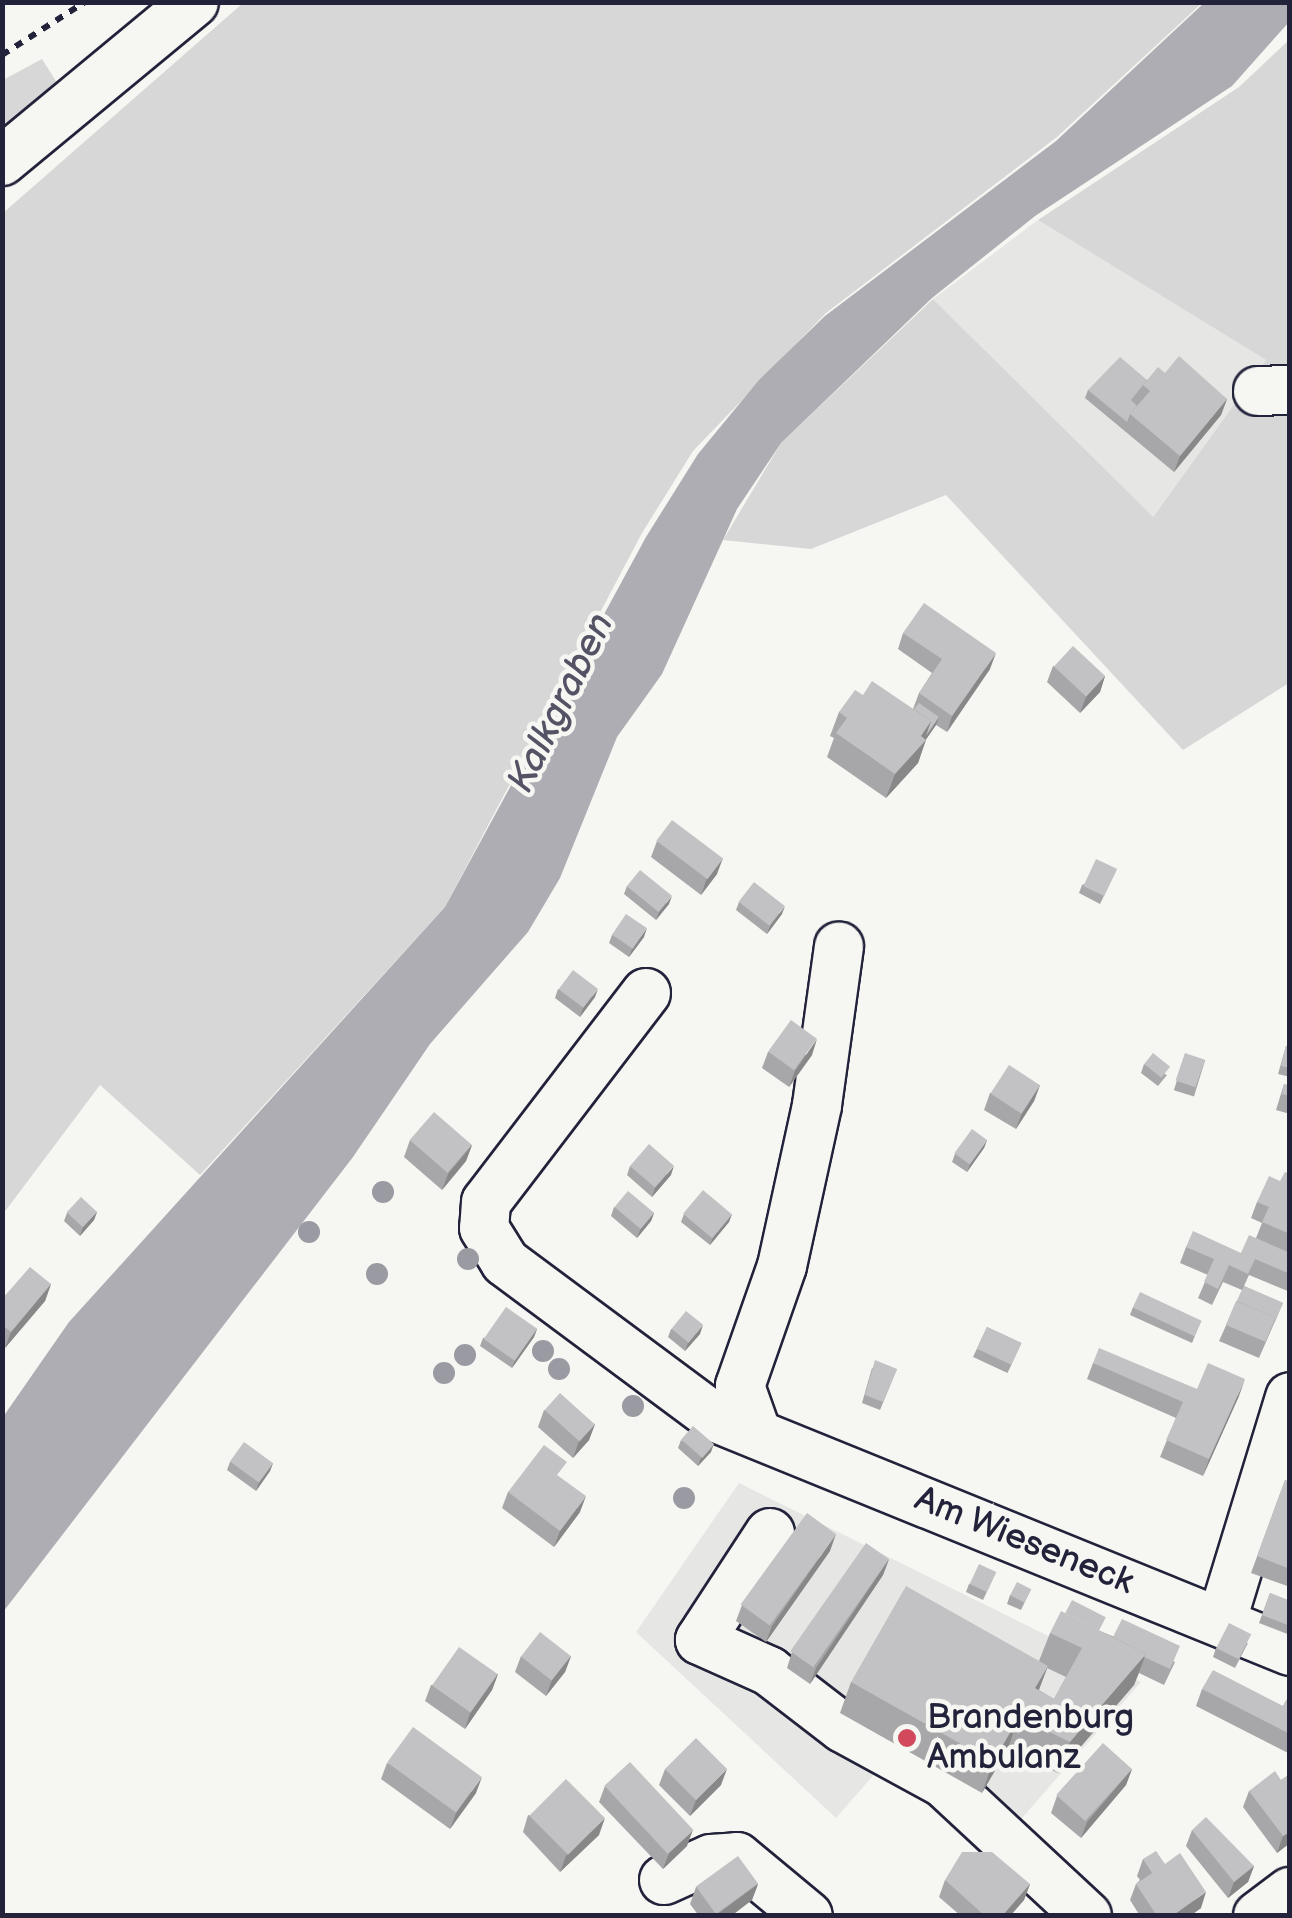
<!DOCTYPE html>
<style>
body{margin:0}
#map{position:relative;width:1292px;height:1918px;overflow:hidden;background:#f6f6f2;font-family:"Balsamiq Sans",sans-serif}
div>[style]{position:absolute}
.built>*{inset:0;background:#e6e6e4}
.green>*{inset:0;background:#d7d7d7}
.water>*{inset:0;background:#adadb3}
.path>*{height:6px;margin-top:-3px;transform-origin:0;background:repeating-linear-gradient(90deg,#22223b 0 8px,transparent 0 16px)}
.roads{filter:drop-shadow(2px 0 #22223b) drop-shadow(-2px 0 #22223b) drop-shadow(0 2px #22223b) drop-shadow(0 -2px #22223b)}
.minor>*{height:48px;margin:-24px;padding:0 24px;transform-origin:24px;border-radius:24px;background:#f6f6f2}
.trees>*{width:22px;height:22px;margin:-11px;border-radius:50%;background:#9a9aa3}
.wall>*{inset:0;background:#a7a7a9;transform-origin:0 0}
.shaded-wall>*{inset:0;background:#888889}
.building>*{inset:0;background:#c2c2c4;transform-origin:0 0}
.dots>*{width:28px;height:28px;translate:-50% -50%;box-sizing:border-box;border:5px solid #f6f6f2;border-radius:50%}
span{translate:-50% -50%;white-space:nowrap;text-align:center;line-height:1.15;-webkit-text-stroke:9px #f6f6f2;paint-order:stroke}
.street-label{font-size:35px;color:#22223b}
.poi-label{font-size:35px;color:#22223b}
.left{translate:0 -50%;text-align:left}
.water-label{font-size:38px;color:#535365;font-style:italic}
.frame{position:absolute;inset:0;border:5px solid #22223b;pointer-events:none}
</style>
<div id="map">
<div class="built">
<i style="clip-path:polygon(1038px 220px,1266px 360px,1152px 518px,933px 299px)"></i>
<i style="clip-path:polygon(739px 1483px,1141px 1682px,1022px 1818px,1023px 1833px,885px 1762px,836px 1818px,636px 1632px)"></i>
</div>
<div class="green">
<i style="clip-path:polygon(243px 3px,1202px 3px,1057px 137px,826px 313px,693px 451px,642px 533px,445px 907px,200px 1175px,100px 1085px,3px 1214px,3px 213px)"></i>
<i style="clip-path:polygon(1289px 40px,1289px 683px,1183px 750px,946px 495px,811px 549px,723px 540px,781px 443px,933px 299px,1153px 517px,1266px 360px,1038px 220px,1239px 87px)"></i>
<i style="clip-path:polygon(42px 59px,64px 94px,3px 141px,3px 80px)"></i>
</div>
<div class="water">
<i style="clip-path:polygon(1204px 3px,1289px 3px,1289px 22px,1232px 86px,1035px 216px,932px 298px,781px 443px,737px 509px,662px 674px,617px 737px,560px 878px,528px 932px,430px 1044px,353px 1157px,3px 1612px,3px 1417px,69px 1322px,445px 907px,646px 537px,698px 454px,759px 380px,825px 316px,1056px 141px)"></i>
</div>
<div class="path">
<i style="left:2px;top:55px;width:98px;rotate:-32.6deg"></i>
</div>
<div class="roads">
<div class="minor">
<i style="left:2px;top:161px;width:249px;rotate:-39.6deg"></i>
<i style="left:1258px;top:391px;width:32px;rotate:-2deg"></i>
<i style="left:646px;top:993px;width:263px;rotate:127.4deg"></i>
<i style="left:486px;top:1202px;width:26px;rotate:94deg"></i>
<i style="left:484px;top:1228px;width:40px;rotate:58deg"></i>
<i style="left:505px;top:1262px;width:260px;rotate:36.6deg"></i>
<i style="left:714px;top:1417px;width:622px;rotate:22.11deg"></i>
<i style="left:757px;top:1434px;width:51px;rotate:-109.5deg"></i>
<i style="left:740px;top:1386px;width:127px;rotate:-70.7deg"></i>
<i style="left:782px;top:1266px;width:165px;rotate:-77.7deg"></i>
<i style="left:817px;top:1105px;width:160px;rotate:-82.1deg"></i>
<i style="left:770px;top:1533px;width:128px;rotate:123.2deg"></i>
<i style="left:700px;top:1640px;width:76px;rotate:24.2deg"></i>
<i style="left:769px;top:1671px;width:93px;rotate:37.6deg"></i>
<i style="left:843px;top:1728px;width:115px;rotate:28.6deg"></i>
<i style="left:944px;top:1783px;width:195px;rotate:42.9deg"></i>
<i style="left:1222px;top:1620px;width:233px;rotate:-73deg"></i>
<i style="left:664px;top:1880px;width:51px;rotate:-24.1deg"></i>
<i style="left:711px;top:1859px;width:26px;rotate:-4deg"></i>
<i style="left:737px;top:1857px;width:92px;rotate:39.7deg"></i>
<i style="left:1258px;top:1916px;width:40px;rotate:-37deg"></i>
</div>
</div>
<div class="trees">
<i style="left:383px;top:1192px"></i>
<i style="left:309px;top:1232px"></i>
<i style="left:468px;top:1259px"></i>
<i style="left:377px;top:1274px"></i>
<i style="left:543px;top:1351px"></i>
<i style="left:465px;top:1355px"></i>
<i style="left:559px;top:1369px"></i>
<i style="left:444px;top:1373px"></i>
<i style="left:633px;top:1406px"></i>
<i style="left:684px;top:1498px"></i>
</div>
<div class="wall">
<i style="clip-path:polygon(1165px 373px,1227px 399px,1221px 415px,1174px 472px,1085px 398px,1088px 390px,1147px 380px)"></i>
<i style="clip-path:polygon(903px 633px,990px 669px,947px 732px,936px 725px,926px 739px,918px 763px,886px 798px,827px 757px,834px 738px,830px 736px,839px 712px,863px 695px,913px 709px,919px 693px,932px 673px,898px 649px)"></i>
<i style="clip-path:polygon(1053px 666px,1105px 676px,1100px 692px,1080px 713px,1047px 682px)"></i>
<i style="clip-path:polygon(657px 841px,717px 874px,701px 895px,651px 857px)"></i>
<i style="clip-path:polygon(1117px 869px,1100px 904px,1079px 893px,1082px 885px)"></i>
<i style="clip-path:polygon(627px 886px,669px 904px,656px 920px,624px 894px)"></i>
<i style="clip-path:polygon(739px 902px,782px 914px,767px 934px,736px 910px)"></i>
<i style="clip-path:polygon(612px 935px,644px 937px,629px 957px,609px 943px)"></i>
<i style="clip-path:polygon(558px 989px,595px 997px,580px 1017px,555px 998px)"></i>
<i style="clip-path:polygon(1286px 1046px,1290px 1047px,1290px 1077px,1278px 1074px)"></i>
<i style="clip-path:polygon(768px 1052px,812px 1055px,789px 1087px,762px 1068px)"></i>
<i style="left:1185px;top:1054px;width:21px;height:38px;rotate:17deg"></i>
<i style="clip-path:polygon(1144px 1064px,1167px 1075px,1158px 1086px,1141px 1073px)"></i>
<i style="clip-path:polygon(1284px 1084px,1290px 1086px,1290px 1114px,1276px 1110px)"></i>
<i style="clip-path:polygon(1040px 1085px,1034px 1101px,1016px 1129px,984px 1110px,990px 1093px)"></i>
<i style="clip-path:polygon(410px 1140px,472px 1145px,466px 1161px,442px 1190px,404px 1157px)"></i>
<i style="clip-path:polygon(987px 1140px,984px 1148px,967px 1172px,952px 1162px,955px 1154px)"></i>
<i style="clip-path:polygon(630px 1166px,671px 1175px,652px 1197px,627px 1175px)"></i>
<i style="clip-path:polygon(1290px 1174px,1290px 1292px,1249px 1275px,1244px 1286px,1283px 1303px,1259px 1358px,1219px 1341px,1242px 1290px,1223px 1282px,1212px 1305px,1198px 1298px,1208px 1275px,1180px 1263px,1186px 1247px,1241px 1253px,1256px 1238px,1262px 1223px,1251px 1218px,1257px 1202px)"></i>
<i style="clip-path:polygon(614px 1207px,654px 1213px,651px 1221px,637px 1238px,611px 1216px)"></i>
<i style="clip-path:polygon(97px 1212px,94px 1220px,80px 1236px,64px 1221px,67px 1213px)"></i>
<i style="clip-path:polygon(684px 1214px,732px 1214px,729px 1222px,710px 1245px,681px 1222px)"></i>
<i style="clip-path:polygon(51px 1284px,45px 1301px,5px 1348px,2px 1346px,2px 1299px)"></i>
<i style="clip-path:polygon(1133px 1307px,1201px 1321px,1192px 1343px,1130px 1315px)"></i>
<i style="left:987px;top:1327px;width:38px;height:33px;rotate:25deg"></i>
<i style="clip-path:polygon(537px 1329px,534px 1337px,512px 1368px,480px 1346px,483px 1338px)"></i>
<i style="clip-path:polygon(671px 1329px,700px 1334px,685px 1351px,668px 1337px)"></i>
<i style="clip-path:polygon(1093px 1363px,1197px 1389px,1239px 1396px,1203px 1476px,1160px 1457px,1176px 1418px,1087px 1379px)"></i>
<i style="clip-path:polygon(872px 1368px,897px 1369px,880px 1410px,862px 1403px)"></i>
<i style="clip-path:polygon(544px 1410px,595px 1424px,589px 1440px,573px 1458px,538px 1427px)"></i>
<i style="clip-path:polygon(681px 1440px,711px 1452px,698px 1466px,678px 1448px)"></i>
<i style="clip-path:polygon(230px 1462px,273px 1463px,270px 1471px,256px 1491px,227px 1470px)"></i>
<i style="clip-path:polygon(561px 1478px,580px 1512px,554px 1547px,502px 1508px,508px 1492px)"></i>
<i style="clip-path:polygon(1285px 1480px,1290px 1482px,1290px 1587px,1251px 1573px)"></i>
<i style="clip-path:polygon(830px 1551px,766px 1642px,736px 1621px,742px 1605px)"></i>
<i style="clip-path:polygon(889px 1559px,883px 1575px,810px 1684px,787px 1668px,792px 1652px)"></i>
<i style="clip-path:polygon(996px 1572px,983px 1600px,966px 1592px,969px 1584px)"></i>
<i style="clip-path:polygon(1031px 1589px,1021px 1610px,1007px 1604px,1010px 1595px)"></i>
<i style="clip-path:polygon(1270px 1593px,1290px 1601px,1290px 1635px,1259px 1623px)"></i>
<i style="clip-path:polygon(evenodd,1100px 1631px,1175px 1662px,1164px 1685px,1139px 1673px,1134px 1685px,1058px 1773px,1008px 1748px,982px 1793px,840px 1713px,851px 1682px,1039px 1661px,1050px 1633px,1100px 1631px,1047px 1668px,1066px 1677px,1054px 1699px,1039px 1690px,1047px 1668px)"></i>
<i style="clip-path:polygon(1248px 1643px,1235px 1668px,1213px 1657px,1216px 1648px)"></i>
<i style="clip-path:polygon(521px 1656px,571px 1656px,565px 1672px,546px 1696px,515px 1672px)"></i>
<i style="clip-path:polygon(498px 1674px,492px 1690px,465px 1729px,425px 1701px,431px 1685px)"></i>
<i style="clip-path:polygon(1202px 1689px,1283px 1706px,1290px 1694px,1290px 1754px,1196px 1706px)"></i>
<i style="clip-path:polygon(387px 1763px,476px 1793px,450px 1829px,381px 1779px)"></i>
<i style="clip-path:polygon(665px 1769px,721px 1785px,690px 1816px,659px 1785px)"></i>
<i style="clip-path:polygon(1132px 1769px,1126px 1785px,1081px 1838px,1051px 1813px,1057px 1796px)"></i>
<i style="clip-path:polygon(1290px 1774px,1290px 1843px,1277px 1853px,1243px 1807px,1249px 1791px,1281px 1780px)"></i>
<i style="clip-path:polygon(605px 1786px,687px 1846px,663px 1869px,599px 1802px)"></i>
<i style="clip-path:polygon(528px 1815px,599px 1835px,560px 1872px,523px 1832px)"></i>
<i style="clip-path:polygon(1192px 1830px,1254px 1866px,1248px 1882px,1228px 1898px,1186px 1846px)"></i>
<i style="clip-path:polygon(1143px 1859px,1165px 1864px,1201px 1908px,1190px 1916px,1140px 1916px,1130px 1900px,1136px 1884px,1140px 1880px,1137px 1876px)"></i>
<i style="clip-path:polygon(945px 1880px,1030px 1884px,1024px 1900px,1010px 1916px,961px 1916px,939px 1897px)"></i>
<i style="clip-path:polygon(758px 1884px,752px 1900px,731px 1916px,699px 1916px,690px 1904px,696px 1887px)"></i>
</div>
<div class="shaded-wall">
<i style="clip-path:polygon(1227px 399px,1221px 415px,1174px 472px,1180px 456px)"></i>
<i style="clip-path:polygon(996px 653px,990px 669px,947px 732px,952px 716px)"></i>
<i style="clip-path:polygon(1105px 676px,1100px 692px,1080px 713px,1086px 697px)"></i>
<i style="clip-path:polygon(939px 717px,936px 725px,925px 741px,926px 740px,918px 763px,886px 798px,895px 774px,931px 721px)"></i>
<i style="clip-path:polygon(723px 858px,717px 874px,701px 895px,707px 878px)"></i>
<i style="clip-path:polygon(672px 896px,669px 904px,656px 920px,659px 912px)"></i>
<i style="clip-path:polygon(785px 906px,782px 914px,767px 934px,770px 926px)"></i>
<i style="clip-path:polygon(647px 928px,644px 937px,629px 957px,632px 949px)"></i>
<i style="clip-path:polygon(598px 989px,595px 997px,580px 1017px,583px 1008px)"></i>
<i style="clip-path:polygon(817px 1039px,812px 1055px,789px 1087px,795px 1071px)"></i>
<i style="clip-path:polygon(1040px 1085px,1034px 1101px,1016px 1129px,1022px 1113px)"></i>
<i style="clip-path:polygon(987px 1140px,984px 1148px,967px 1172px,970px 1164px)"></i>
<i style="clip-path:polygon(472px 1145px,466px 1161px,442px 1190px,448px 1174px)"></i>
<i style="clip-path:polygon(674px 1166px,671px 1175px,652px 1197px,655px 1188px)"></i>
<i style="clip-path:polygon(97px 1212px,94px 1220px,80px 1236px,83px 1227px)"></i>
<i style="clip-path:polygon(654px 1213px,651px 1221px,637px 1238px,640px 1230px)"></i>
<i style="clip-path:polygon(732px 1214px,729px 1222px,710px 1245px,713px 1237px)"></i>
<i style="clip-path:polygon(51px 1284px,45px 1301px,5px 1348px,11px 1332px)"></i>
<i style="clip-path:polygon(703px 1325px,700px 1334px,685px 1351px,688px 1343px)"></i>
<i style="clip-path:polygon(537px 1329px,534px 1337px,512px 1368px,515px 1360px)"></i>
<i style="clip-path:polygon(1245px 1379px,1239px 1396px,1203px 1476px,1209px 1459px)"></i>
<i style="clip-path:polygon(595px 1424px,589px 1440px,573px 1458px,579px 1441px)"></i>
<i style="clip-path:polygon(714px 1444px,711px 1452px,698px 1466px,701px 1458px)"></i>
<i style="clip-path:polygon(273px 1463px,270px 1471px,256px 1491px,259px 1482px)"></i>
<i style="clip-path:polygon(586px 1496px,580px 1512px,554px 1547px,560px 1531px)"></i>
<i style="clip-path:polygon(836px 1534px,830px 1551px,766px 1642px,772px 1626px)"></i>
<i style="clip-path:polygon(889px 1559px,883px 1575px,810px 1684px,816px 1668px)"></i>
<i style="clip-path:polygon(1146px 1654px,1134px 1685px,1058px 1773px,1070px 1742px)"></i>
<i style="clip-path:polygon(571px 1656px,565px 1672px,546px 1696px,552px 1680px)"></i>
<i style="clip-path:polygon(1048px 1666px,1036px 1697px,1035px 1688px)"></i>
<i style="clip-path:polygon(498px 1674px,492px 1690px,465px 1729px,470px 1713px)"></i>
<i style="clip-path:polygon(1019px 1717px,1008px 1748px,982px 1793px,993px 1762px)"></i>
<i style="clip-path:polygon(727px 1769px,721px 1785px,690px 1816px,696px 1800px)"></i>
<i style="clip-path:polygon(1132px 1769px,1126px 1785px,1081px 1838px,1087px 1822px)"></i>
<i style="clip-path:polygon(482px 1777px,476px 1793px,450px 1829px,456px 1813px)"></i>
<i style="clip-path:polygon(605px 1818px,599px 1835px,560px 1872px,566px 1856px)"></i>
<i style="clip-path:polygon(693px 1830px,687px 1846px,663px 1869px,669px 1853px)"></i>
<i style="clip-path:polygon(1290px 1832px,1290px 1843px,1277px 1853px,1283px 1836px)"></i>
<i style="clip-path:polygon(1254px 1866px,1248px 1882px,1228px 1898px,1234px 1882px)"></i>
<i style="clip-path:polygon(758px 1884px,752px 1900px,731px 1916px,715px 1916px)"></i>
<i style="clip-path:polygon(1030px 1884px,1024px 1900px,1010px 1916px,1002px 1916px)"></i>
<i style="clip-path:polygon(1206px 1892px,1201px 1908px,1190px 1916px,1172px 1916px)"></i>
</div>
<div class="building">
<i style="clip-path:polygon(1179px 356px,1227px 399px,1180px 456px,1130px 414px,1150px 391px,1143px 385px,1158px 367px,1165px 373px)"></i>
<i style="clip-path:polygon(1120px 357px,1147px 380px,1131px 400px,1137px 406px,1130px 414px,1127px 422px,1088px 390px)"></i>
<i style="clip-path:polygon(924px 603px,996px 653px,952px 716px,919px 693px,942px 659px,903px 633px)"></i>
<i style="left:1073px;top:646px;width:44px;height:28px;rotate:43deg"></i>
<i style="clip-path:polygon(872px 681px,931px 721px,921px 736px,926px 740px,895px 774px,836px 733px,847px 718px,839px 712px,855px 690px,863px 695px)"></i>
<i style="clip-path:polygon(919px 703px,939px 717px,926px 736px,931px 721px,914px 709px)"></i>
<i style="left:672px;top:820px;width:64px;height:26px;rotate:37deg"></i>
<i style="left:1096px;top:859px;width:23px;height:30px;rotate:25deg"></i>
<i style="left:640px;top:870px;width:41px;height:21px;rotate:39deg"></i>
<i style="left:754px;top:882px;width:39px;height:25px;rotate:38deg"></i>
<i style="left:626px;top:914px;width:25px;height:25px;rotate:34deg"></i>
<i style="left:573px;top:970px;width:31px;height:24px;rotate:37deg"></i>
<i style="left:791px;top:1020px;width:32px;height:39px;rotate:36deg"></i>
<i style="clip-path:polygon(1286px 1046px,1290px 1047px,1290px 1068px,1281px 1066px)"></i>
<i style="left:1153px;top:1053px;width:22px;height:14px;rotate:39deg"></i>
<i style="left:1185px;top:1053px;width:21px;height:29px;rotate:19deg"></i>
<i style="left:1009px;top:1065px;width:37px;height:34px;rotate:33deg"></i>
<i style="clip-path:polygon(1284px 1084px,1290px 1086px,1290px 1096px,1282px 1094px)"></i>
<i style="left:434px;top:1112px;width:50px;height:37px;rotate:41deg"></i>
<i style="left:972px;top:1129px;width:19px;height:30px;rotate:36deg"></i>
<i style="left:649px;top:1144px;width:33px;height:29px;rotate:41deg"></i>
<i style="clip-path:polygon(1285px 1172px,1290px 1174px,1290px 1234px,1262px 1222px,1269px 1207px,1257px 1202px,1269px 1176px,1280px 1181px)"></i>
<i style="left:703px;top:1190px;width:38px;height:31px;rotate:40deg"></i>
<i style="left:628px;top:1191px;width:34px;height:21px;rotate:40deg"></i>
<i style="left:81px;top:1197px;width:22px;height:21px;rotate:43deg"></i>
<i style="clip-path:polygon(1193px 1231px,1241px 1253px,1249px 1235px,1290px 1253px,1290px 1274px,1255px 1259px,1248px 1274px,1229px 1265px,1218px 1289px,1204px 1282px,1214px 1259px,1186px 1247px)"></i>
<i style="clip-path:polygon(30px 1267px,51px 1284px,11px 1332px,2px 1325px,2px 1299px)"></i>
<i style="clip-path:polygon(1244px 1286px,1283px 1303px,1273px 1326px,1276px 1318px,1237px 1301px)"></i>
<i style="left:1140px;top:1292px;width:68px;height:17px;rotate:25deg"></i>
<i style="left:1236px;top:1301px;width:43px;height:26px;rotate:23deg"></i>
<i style="left:506px;top:1307px;width:38px;height:39px;rotate:35deg"></i>
<i style="left:686px;top:1311px;width:22px;height:23px;rotate:39deg"></i>
<i style="left:987px;top:1327px;width:38px;height:24px;rotate:25deg"></i>
<i style="clip-path:polygon(1099px 1348px,1197px 1389px,1208px 1363px,1245px 1379px,1209px 1459px,1166px 1440px,1183px 1402px,1093px 1363px)"></i>
<i style="clip-path:polygon(875px 1360px,897px 1369px,883px 1402px,865px 1395px)"></i>
<i style="left:560px;top:1393px;width:47px;height:23px;rotate:42deg"></i>
<i style="left:693px;top:1426px;width:28px;height:18px;rotate:41deg"></i>
<i style="left:244px;top:1442px;width:36px;height:24px;rotate:36deg"></i>
<i style="clip-path:polygon(544px 1445px,567px 1462px,557px 1475px,586px 1496px,560px 1531px,508px 1492px)"></i>
<i style="clip-path:polygon(1285px 1480px,1290px 1482px,1290px 1569px,1257px 1556px)"></i>
<i style="left:807px;top:1513px;width:36px;height:113px;rotate:36deg"></i>
<i style="left:866px;top:1543px;width:28px;height:132px;rotate:35deg"></i>
<i style="left:979px;top:1564px;width:19px;height:22px;rotate:25deg"></i>
<i style="left:1017px;top:1582px;width:16px;height:15px;rotate:27deg"></i>
<i style="clip-path:polygon(906px 1586px,1048px 1666px,1035px 1688px,1054px 1699px,1082px 1648px,1050px 1633px,1061px 1611px,1146px 1654px,1070px 1742px,1019px 1717px,993px 1762px,851px 1682px)"></i>
<i style="clip-path:polygon(1270px 1593px,1290px 1601px,1290px 1626px,1262px 1615px)"></i>
<i style="left:1072px;top:1600px;width:38px;height:15px;rotate:27deg"></i>
<i style="clip-path:polygon(1122px 1619px,1180px 1646px,1170px 1669px,1144px 1657px,1146px 1654px,1113px 1637px)"></i>
<i style="left:1229px;top:1623px;width:25px;height:28px;rotate:27deg"></i>
<i style="left:540px;top:1632px;width:39px;height:31px;rotate:38deg"></i>
<i style="left:459px;top:1647px;width:47px;height:47px;rotate:35deg"></i>
<i style="clip-path:polygon(1213px 1670px,1283px 1706px,1290px 1694px,1290px 1734px,1202px 1689px)"></i>
<i style="left:413px;top:1727px;width:85px;height:44px;rotate:36deg"></i>
<i style="left:696px;top:1738px;width:44px;height:44px;rotate:45deg"></i>
<i style="left:1103px;top:1743px;width:39px;height:70px;rotate:42deg"></i>
<i style="left:630px;top:1762px;width:93px;height:35px;rotate:47deg"></i>
<i style="clip-path:polygon(1275px 1771px,1281px 1780px,1290px 1774px,1290px 1832px,1283px 1836px,1249px 1791px)"></i>
<i style="left:566px;top:1779px;width:55px;height:52px;rotate:45deg"></i>
<i style="clip-path:polygon(1206px 1817px,1254px 1866px,1234px 1882px,1192px 1830px)"></i>
<i style="clip-path:polygon(1156px 1851px,1165px 1864px,1180px 1853px,1206px 1892px,1172px 1916px,1157px 1916px,1136px 1884px,1152px 1873px,1143px 1859px)"></i>
<i style="clip-path:polygon(962px 1852px,992px 1852px,1030px 1884px,1002px 1916px,985px 1916px,945px 1880px)"></i>
<i style="left:738px;top:1856px;width:34px;height:52px;rotate:54deg"></i>
</div>
<div class="dots">
<i style="left:907px;top:1738px;background:#d1495b"></i>
</div>
<div class="street-label">
<span style="left:1024px;top:1541px;rotate:22deg">Am Wieseneck</span>
</div>
<div class="poi-label">
<span class="left" style="left:927px;top:1738px">Brandenburg<br>Ambulanz</span>
</div>
<div class="water-label">
<span style="left:561px;top:703px;rotate:-64deg">Kalkgraben</span>
</div>
<div class="frame"></div>
</div>
